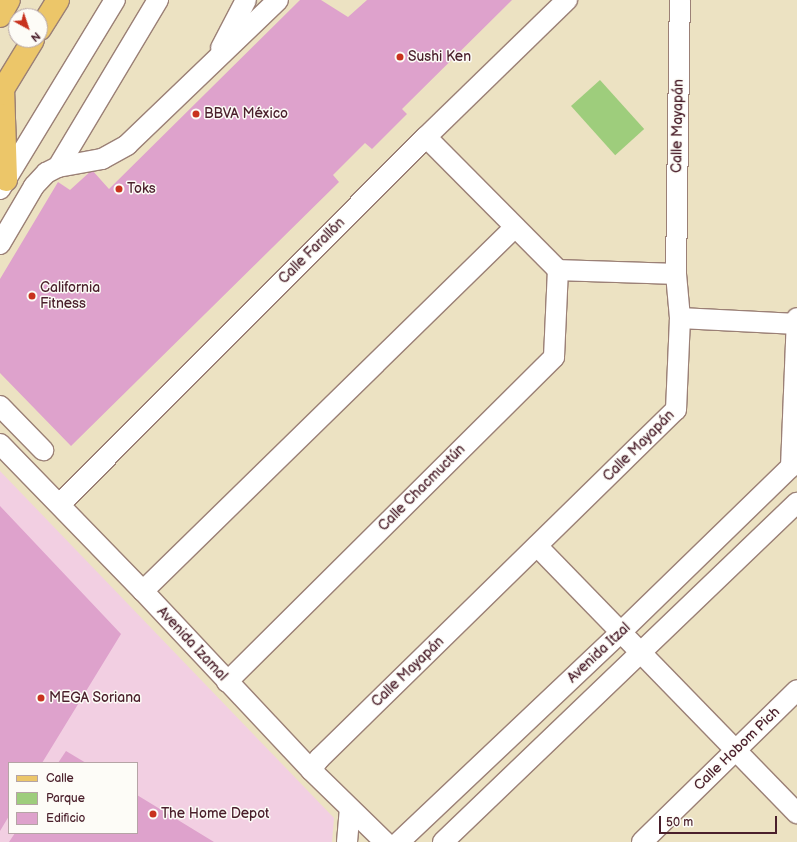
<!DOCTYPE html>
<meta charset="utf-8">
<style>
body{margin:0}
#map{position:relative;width:797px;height:842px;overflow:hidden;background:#ece2c2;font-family:"Balsamiq Sans",sans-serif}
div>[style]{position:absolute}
.built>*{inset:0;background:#f2cfe2}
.green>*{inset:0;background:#9ecd7c;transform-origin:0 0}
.building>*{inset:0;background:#dea2cc}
.roads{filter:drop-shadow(1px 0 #9b8076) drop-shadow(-1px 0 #9b8076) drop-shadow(0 1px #9b8076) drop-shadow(0 -1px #9b8076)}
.minor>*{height:20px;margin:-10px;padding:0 10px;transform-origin:10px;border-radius:10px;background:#fff}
.major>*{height:22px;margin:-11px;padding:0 11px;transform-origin:11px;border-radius:11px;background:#ecc669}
.dots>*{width:11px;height:11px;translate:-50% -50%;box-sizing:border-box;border:2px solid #fdfcf7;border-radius:50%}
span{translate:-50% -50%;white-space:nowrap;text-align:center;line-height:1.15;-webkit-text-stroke:3px #fdfcf7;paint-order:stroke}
.poi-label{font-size:14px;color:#4a1f2b}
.left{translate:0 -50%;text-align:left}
.street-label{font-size:14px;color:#4a1f2b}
.legend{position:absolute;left:8px;top:762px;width:130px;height:72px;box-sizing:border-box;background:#fdfcf7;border:1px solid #b5a4a5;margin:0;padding:5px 7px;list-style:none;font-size:12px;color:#4a1f2b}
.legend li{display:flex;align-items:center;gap:8px;height:20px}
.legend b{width:20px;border:1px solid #b5a4a5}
.north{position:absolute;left:8px;top:8px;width:40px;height:40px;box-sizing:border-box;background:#fdfcf7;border:1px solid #b5a4a5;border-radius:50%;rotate:140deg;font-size:11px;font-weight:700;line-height:16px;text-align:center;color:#4a1f2b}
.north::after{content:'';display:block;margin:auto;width:14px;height:18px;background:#c8321e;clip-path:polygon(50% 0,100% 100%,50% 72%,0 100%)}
.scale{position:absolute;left:659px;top:816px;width:118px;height:18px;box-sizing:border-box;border:2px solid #4a1f2b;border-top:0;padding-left:5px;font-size:12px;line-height:14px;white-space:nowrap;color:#4a1f2b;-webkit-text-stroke:3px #fdfcf7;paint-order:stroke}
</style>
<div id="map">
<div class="built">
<i style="clip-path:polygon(evenodd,0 471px,334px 818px,332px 842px,0 842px,0 471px,9px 763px,137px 763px,137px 833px,9px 833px,9px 763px)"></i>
</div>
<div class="green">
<i style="left:600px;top:80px;width:66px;height:39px;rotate:48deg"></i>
</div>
<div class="building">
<i style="clip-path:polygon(300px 0,321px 0,348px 17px,367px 0,512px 0,402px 109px,407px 114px,372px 149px,365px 143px,333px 175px,339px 182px,71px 446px,0 373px,0 279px,58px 182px,70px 190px,92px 170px,109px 189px)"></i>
<i style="clip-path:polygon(0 506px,121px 634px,42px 763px,9px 763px,9px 816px,0 831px)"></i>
<i style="clip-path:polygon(66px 751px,86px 763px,58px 763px)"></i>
<i style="clip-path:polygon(137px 795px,214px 842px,9px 842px,15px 833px,137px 833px)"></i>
</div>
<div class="roads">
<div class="minor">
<i style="left:221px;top:48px;width:54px;rotate:-62.5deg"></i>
<i style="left:426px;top:137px;width:187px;rotate:45.2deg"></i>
<i style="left:558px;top:270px;width:118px;rotate:1.9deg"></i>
<i style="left:58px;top:167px;width:195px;rotate:-59.1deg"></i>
<i style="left:0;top:189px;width:221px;rotate:-58.7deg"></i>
<i style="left:0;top:244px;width:67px;rotate:-59.6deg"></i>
<i style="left:34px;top:186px;width:18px;rotate:-47deg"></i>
<i style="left:46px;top:173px;width:13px;rotate:-27deg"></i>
<i style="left:58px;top:167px;width:45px;rotate:-10.3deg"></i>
<i style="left:102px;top:159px;width:29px;rotate:-29deg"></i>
<i style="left:127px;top:145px;width:209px;rotate:-43.8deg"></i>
<i style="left:680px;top:318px;width:117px;rotate:2.9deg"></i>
<i style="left:0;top:406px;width:62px;rotate:45.7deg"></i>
<i style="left:0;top:444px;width:205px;rotate:45.8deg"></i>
<i style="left:143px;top:591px;width:245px;rotate:46.8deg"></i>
<i style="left:311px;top:770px;width:103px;rotate:44.2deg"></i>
<i style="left:791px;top:467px;width:149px;rotate:-87.7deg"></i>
<i style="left:60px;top:504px;width:518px;rotate:-45.08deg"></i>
<i style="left:426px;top:137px;width:197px;rotate:-44.2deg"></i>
<i style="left:537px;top:546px;width:373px;rotate:45.8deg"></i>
<i style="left:143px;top:591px;width:520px;rotate:-44.38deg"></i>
<i style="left:227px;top:682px;width:461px;rotate:-44.8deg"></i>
<i style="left:554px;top:357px;width:87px;rotate:-87.4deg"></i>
<i style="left:311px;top:770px;width:14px;rotate:-54deg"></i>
<i style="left:319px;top:759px;width:499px;rotate:-44.4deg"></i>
<i style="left:676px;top:410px;width:92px;rotate:-87.5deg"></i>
<i style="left:680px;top:318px;width:44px;rotate:-95.2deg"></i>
<i style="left:676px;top:274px;width:274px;rotate:-89.2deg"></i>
<i style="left:347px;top:842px;width:33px;rotate:-85deg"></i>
<i style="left:399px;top:842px;width:307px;rotate:-43.4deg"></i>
<i style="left:622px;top:631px;width:244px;rotate:-44.2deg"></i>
<i style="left:443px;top:842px;width:490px;rotate:-43.8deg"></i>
<i style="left:642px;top:842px;width:217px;rotate:-44.4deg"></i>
</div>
<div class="major">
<i style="left:0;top:16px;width:18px;rotate:-61deg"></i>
<i style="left:40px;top:29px;width:34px;rotate:-58deg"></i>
<i style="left:3px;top:88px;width:92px;rotate:88.1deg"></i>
<i style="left:0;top:94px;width:63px;rotate:-58.6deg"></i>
</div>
</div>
<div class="dots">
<i style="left:400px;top:57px;background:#c8321e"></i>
<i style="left:196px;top:114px;background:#c8321e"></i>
<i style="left:119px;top:189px;background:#c8321e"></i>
<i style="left:32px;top:296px;background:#c8321e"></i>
<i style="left:41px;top:698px;background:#c8321e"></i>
<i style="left:153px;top:814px;background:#c8321e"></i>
</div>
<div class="poi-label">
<span class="left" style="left:408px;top:57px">Sushi Ken</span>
<span class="left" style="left:204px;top:114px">BBVA México</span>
<span class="left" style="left:127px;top:189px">Toks</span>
<span class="left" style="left:40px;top:296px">California<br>Fitness</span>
<span class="left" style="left:49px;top:698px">MEGA Soriana</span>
<span class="left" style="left:161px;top:814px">The Home Depot</span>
</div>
<div class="street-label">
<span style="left:678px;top:126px;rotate:-89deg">Calle Mayapán</span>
<span style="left:312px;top:251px;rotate:-45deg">Calle Farallón</span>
<span style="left:639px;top:446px;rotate:-45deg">Calle Mayapán</span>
<span style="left:422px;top:488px;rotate:-45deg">Calle Chacmuctún</span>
<span style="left:192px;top:644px;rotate:47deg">Avenida Izamal</span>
<span style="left:599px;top:653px;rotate:-43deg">Avenida Itzal</span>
<span style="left:408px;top:672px;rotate:-44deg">Calle Mayapán</span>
<span style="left:737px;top:749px;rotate:-44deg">Calle Hobom Pich</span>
</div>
<ul class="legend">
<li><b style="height:5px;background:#ecc669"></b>Calle</li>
<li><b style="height:11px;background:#9ecd7c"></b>Parque</li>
<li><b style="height:11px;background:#dea2cc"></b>Edificio</li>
</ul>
<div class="north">N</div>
<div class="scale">50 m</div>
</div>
